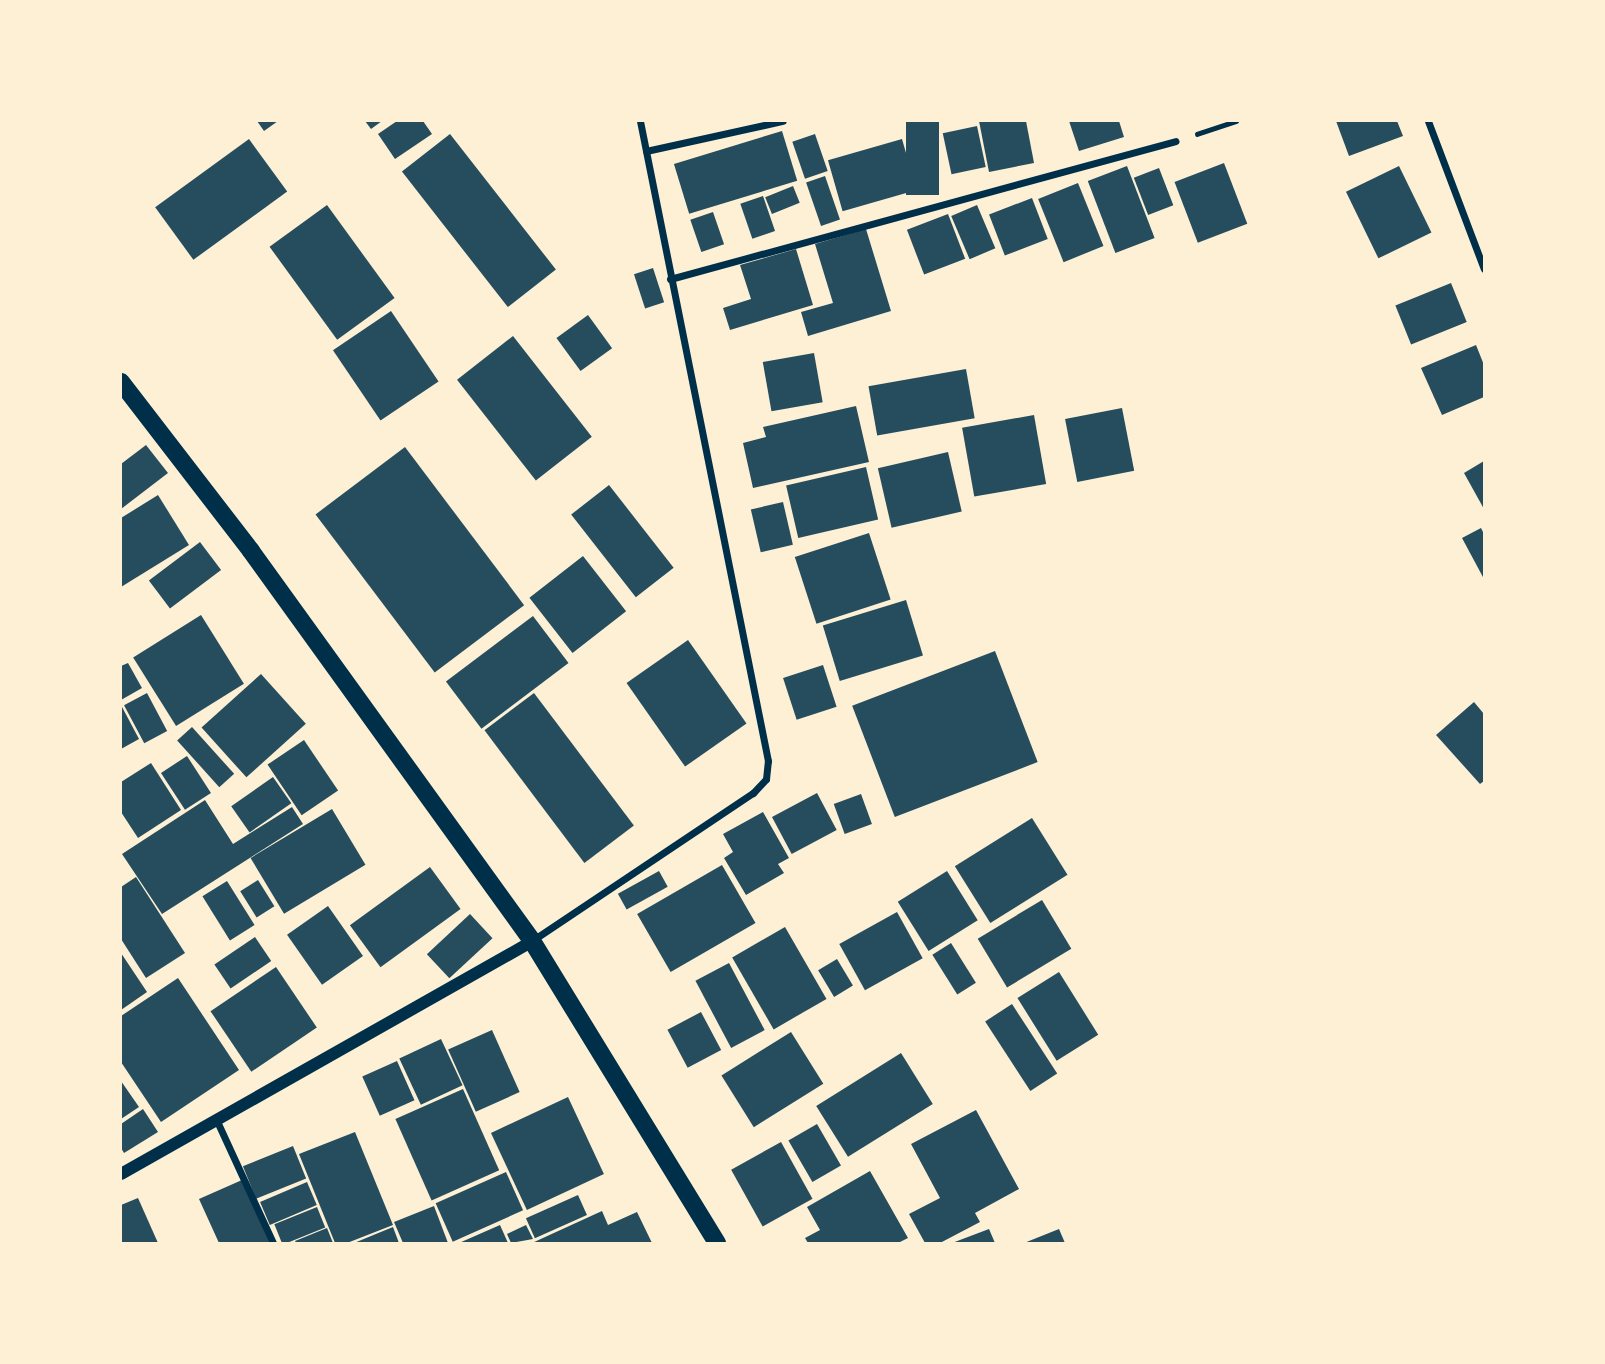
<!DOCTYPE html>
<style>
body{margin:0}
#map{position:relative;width:1605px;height:1364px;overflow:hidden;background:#fdf0d5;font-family:Lato,sans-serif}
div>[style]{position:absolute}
.building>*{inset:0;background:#264d5e;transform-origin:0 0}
.path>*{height:4.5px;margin:-2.25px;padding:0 2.25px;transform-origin:2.25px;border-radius:2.25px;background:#003049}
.minor>*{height:7px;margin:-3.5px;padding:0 3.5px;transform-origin:3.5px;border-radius:3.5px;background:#003049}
.tertiary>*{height:12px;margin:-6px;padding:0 6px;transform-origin:6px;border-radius:6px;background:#003049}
.primary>*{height:18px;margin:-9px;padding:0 9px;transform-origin:9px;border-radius:9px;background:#003049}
span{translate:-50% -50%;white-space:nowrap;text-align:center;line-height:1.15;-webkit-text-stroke:5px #fdf0d5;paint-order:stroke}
.frame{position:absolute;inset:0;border:122px solid #fdf0d5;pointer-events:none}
</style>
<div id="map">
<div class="building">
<i style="clip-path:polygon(257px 121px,278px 121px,264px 131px)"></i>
<i style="clip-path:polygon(365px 121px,382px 121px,371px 129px)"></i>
<i style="clip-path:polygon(397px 121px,423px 121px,432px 134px,395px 159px,378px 134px)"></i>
<i style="left:906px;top:121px;width:33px;height:74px"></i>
<i style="clip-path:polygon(979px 121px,1026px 121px,1034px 163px,989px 172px)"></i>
<i style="clip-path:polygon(1069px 121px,1119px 121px,1124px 137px,1079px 151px)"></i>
<i style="clip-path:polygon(1336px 121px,1397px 121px,1403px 136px,1349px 156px)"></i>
<i style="left:977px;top:126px;width:42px;height:35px;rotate:78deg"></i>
<i style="left:782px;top:131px;width:52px;height:113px;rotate:73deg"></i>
<i style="left:450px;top:134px;width:172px;height:61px;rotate:52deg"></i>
<i style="left:815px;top:134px;width:39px;height:24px;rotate:71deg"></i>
<i style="left:249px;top:139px;width:65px;height:116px;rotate:54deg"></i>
<i style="left:902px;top:139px;width:53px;height:77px;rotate:74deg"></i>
<i style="left:1224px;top:163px;width:65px;height:53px;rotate:69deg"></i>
<i style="left:1127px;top:166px;width:77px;height:42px;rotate:69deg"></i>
<i style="left:1399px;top:166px;width:74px;height:59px;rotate:64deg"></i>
<i style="left:1159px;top:168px;width:40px;height:27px;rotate:69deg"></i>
<i style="left:825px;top:176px;width:46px;height:20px;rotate:71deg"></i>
<i style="left:1078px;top:183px;width:68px;height:43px;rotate:68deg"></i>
<i style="left:793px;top:186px;width:18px;height:30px;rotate:68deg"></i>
<i style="left:763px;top:196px;width:37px;height:24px;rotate:71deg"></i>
<i style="left:1032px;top:198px;width:44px;height:46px;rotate:69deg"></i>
<i style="left:327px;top:205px;width:115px;height:71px;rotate:54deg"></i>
<i style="left:977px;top:205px;width:47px;height:28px;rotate:67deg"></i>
<i style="left:713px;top:212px;width:34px;height:24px;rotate:71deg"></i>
<i style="left:948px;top:214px;width:48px;height:44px;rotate:69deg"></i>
<i style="clip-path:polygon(866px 229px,891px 311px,808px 336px,801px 312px,833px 303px,815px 244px)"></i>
<i style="clip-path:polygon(796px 249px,813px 305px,730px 330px,723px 308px,751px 299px,740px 265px)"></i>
<i style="left:653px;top:268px;width:36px;height:20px;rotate:72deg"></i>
<i style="left:1451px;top:283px;width:42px;height:60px;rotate:68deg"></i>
<i style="left:391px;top:311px;width:85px;height:70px;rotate:56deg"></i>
<i style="left:588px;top:315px;width:41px;height:39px;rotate:54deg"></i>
<i style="left:513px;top:336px;width:128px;height:71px;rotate:52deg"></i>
<i style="clip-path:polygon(1476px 345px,1484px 365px,1484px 397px,1442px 415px,1421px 368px)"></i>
<i style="left:814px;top:353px;width:50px;height:52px;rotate:80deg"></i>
<i style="left:966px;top:369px;width:50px;height:99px;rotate:80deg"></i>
<i style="clip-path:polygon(856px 406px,869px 462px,753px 488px,743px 443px,766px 437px,763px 427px)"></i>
<i style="left:1122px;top:408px;width:64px;height:58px;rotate:79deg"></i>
<i style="left:1034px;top:415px;width:70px;height:73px;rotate:80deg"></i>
<i style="clip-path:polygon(146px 445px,168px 473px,121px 509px,121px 464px)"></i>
<i style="left:405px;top:447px;width:198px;height:112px;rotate:53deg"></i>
<i style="left:948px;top:452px;width:61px;height:72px;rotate:77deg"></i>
<i style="clip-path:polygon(1484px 461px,1484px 509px,1464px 473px)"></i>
<i style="left:866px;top:467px;width:54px;height:82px;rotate:77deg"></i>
<i style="left:609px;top:485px;width:105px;height:48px;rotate:52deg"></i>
<i style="clip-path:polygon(158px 495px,189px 545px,121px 587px,121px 518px)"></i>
<i style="left:783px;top:502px;width:44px;height:33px;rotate:77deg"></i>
<i style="clip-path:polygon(1481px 528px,1484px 534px,1484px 579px,1462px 538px)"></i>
<i style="left:869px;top:533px;width:70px;height:78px;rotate:72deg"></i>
<i style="left:200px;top:542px;width:35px;height:64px;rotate:53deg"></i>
<i style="left:583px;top:556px;width:70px;height:68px;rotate:52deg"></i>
<i style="left:906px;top:600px;width:58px;height:87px;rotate:73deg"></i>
<i style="left:201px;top:615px;width:81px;height:80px;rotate:58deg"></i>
<i style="left:533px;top:616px;width:59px;height:109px;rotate:53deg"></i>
<i style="left:688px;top:640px;width:102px;height:75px;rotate:55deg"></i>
<i style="left:995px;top:651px;width:119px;height:153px;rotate:69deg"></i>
<i style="clip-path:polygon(128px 663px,142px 688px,121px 700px,121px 666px)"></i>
<i style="left:823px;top:665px;width:44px;height:42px;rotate:72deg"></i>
<i style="left:261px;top:674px;width:67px;height:80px;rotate:48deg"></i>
<i style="left:147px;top:693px;width:43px;height:26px;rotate:62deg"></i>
<i style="left:534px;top:693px;width:166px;height:62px;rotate:53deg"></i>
<i style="clip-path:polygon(1474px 702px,1484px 714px,1484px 781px,1480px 784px,1436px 735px)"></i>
<i style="clip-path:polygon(121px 705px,139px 739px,121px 749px)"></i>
<i style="left:192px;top:727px;width:63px;height:20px;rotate:48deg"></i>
<i style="left:304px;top:740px;width:61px;height:44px;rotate:56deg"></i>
<i style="left:187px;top:756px;width:44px;height:31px;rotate:57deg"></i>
<i style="clip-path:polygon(151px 763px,181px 810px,138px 838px,121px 812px,121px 782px)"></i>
<i style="left:273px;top:777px;width:32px;height:51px;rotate:55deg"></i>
<i style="left:817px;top:793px;width:42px;height:51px;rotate:62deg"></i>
<i style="left:861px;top:794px;width:32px;height:29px;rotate:70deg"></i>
<i style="clip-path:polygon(205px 800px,233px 844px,292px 807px,303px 824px,162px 914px,122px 854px)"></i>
<i style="left:332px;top:809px;width:65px;height:95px;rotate:59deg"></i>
<i style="clip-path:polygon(763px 812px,789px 858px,778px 864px,784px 873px,746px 895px,724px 858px,733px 852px,723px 834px)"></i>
<i style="left:1032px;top:818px;width:67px;height:91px;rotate:58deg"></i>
<i style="left:722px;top:865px;width:67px;height:98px;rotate:60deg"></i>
<i style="left:430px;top:867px;width:52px;height:99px;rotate:54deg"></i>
<i style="left:659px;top:871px;width:18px;height:47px;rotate:61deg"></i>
<i style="left:947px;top:871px;width:58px;height:58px;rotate:58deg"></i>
<i style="clip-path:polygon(136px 877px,185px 953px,146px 978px,121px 939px,121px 887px)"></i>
<i style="left:258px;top:880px;width:31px;height:21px;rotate:58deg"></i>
<i style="left:227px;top:881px;width:52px;height:29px;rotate:58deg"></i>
<i style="left:1042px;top:900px;width:57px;height:75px;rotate:59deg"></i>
<i style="left:328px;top:906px;width:61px;height:50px;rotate:55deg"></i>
<i style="left:897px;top:912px;width:53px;height:66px;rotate:61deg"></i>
<i style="left:470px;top:914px;width:33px;height:59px;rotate:47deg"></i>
<i style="left:785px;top:927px;width:83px;height:61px;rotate:60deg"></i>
<i style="left:255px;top:937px;width:29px;height:49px;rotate:56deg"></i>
<i style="left:951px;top:943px;width:47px;height:22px;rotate:58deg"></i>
<i style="clip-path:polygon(121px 953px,147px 992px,121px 1010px)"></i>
<i style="left:837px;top:959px;width:31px;height:22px;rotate:59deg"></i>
<i style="left:729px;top:963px;width:76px;height:38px;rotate:62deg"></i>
<i style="left:276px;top:967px;width:73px;height:79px;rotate:56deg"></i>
<i style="left:1059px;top:972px;width:74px;height:49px;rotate:58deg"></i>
<i style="clip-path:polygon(178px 978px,239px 1070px,161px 1122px,121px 1062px,121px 1016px)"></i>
<i style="left:1012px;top:1004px;width:83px;height:32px;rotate:57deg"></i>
<i style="left:701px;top:1012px;width:43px;height:38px;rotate:62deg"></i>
<i style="left:492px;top:1030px;width:68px;height:48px;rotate:66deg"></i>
<i style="left:791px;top:1032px;width:61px;height:82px;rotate:58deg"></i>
<i style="left:441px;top:1039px;width:51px;height:46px;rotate:65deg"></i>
<i style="left:901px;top:1053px;width:60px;height:100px;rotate:58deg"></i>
<i style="left:397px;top:1061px;width:43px;height:38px;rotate:66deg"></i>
<i style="clip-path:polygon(121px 1081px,139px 1107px,121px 1119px)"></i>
<i style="left:463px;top:1089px;width:89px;height:74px;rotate:66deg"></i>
<i style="left:568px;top:1097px;width:85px;height:85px;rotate:65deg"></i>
<i style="clip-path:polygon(143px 1109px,158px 1132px,124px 1153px,121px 1148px,121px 1124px)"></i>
<i style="clip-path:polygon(976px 1110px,1019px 1189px,975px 1213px,980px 1222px,940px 1243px,925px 1243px,909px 1214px,940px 1198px,911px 1144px)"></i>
<i style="left:817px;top:1124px;width:48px;height:33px;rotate:60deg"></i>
<i style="clip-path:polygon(355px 1132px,393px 1225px,347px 1243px,335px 1243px,299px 1154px)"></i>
<i style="left:781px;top:1142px;width:65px;height:57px;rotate:61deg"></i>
<i style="left:293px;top:1146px;width:35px;height:54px;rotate:68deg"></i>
<i style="clip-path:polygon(870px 1171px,908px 1238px,898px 1243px,808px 1243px,805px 1238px,820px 1230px,807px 1207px)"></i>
<i style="left:506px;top:1172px;width:42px;height:77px;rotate:66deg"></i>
<i style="clip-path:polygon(242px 1180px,270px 1243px,219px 1243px,199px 1199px)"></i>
<i style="left:307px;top:1182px;width:25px;height:51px;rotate:67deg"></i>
<i style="left:578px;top:1195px;width:22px;height:57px;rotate:66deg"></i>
<i style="clip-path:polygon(138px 1198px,158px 1243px,121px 1243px,121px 1205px)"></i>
<i style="clip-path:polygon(434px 1206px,448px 1243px,403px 1243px,394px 1222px)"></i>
<i style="left:317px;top:1207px;width:22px;height:46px;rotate:68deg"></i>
<i style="clip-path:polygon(602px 1211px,608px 1225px,637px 1212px,652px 1243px,532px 1243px)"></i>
<i style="clip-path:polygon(500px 1225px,508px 1243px,459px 1243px)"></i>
<i style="clip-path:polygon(526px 1225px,533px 1239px,511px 1243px,507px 1234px)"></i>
<i style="clip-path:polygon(393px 1227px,399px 1243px,354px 1243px)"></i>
<i style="clip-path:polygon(327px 1228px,333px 1243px,296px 1243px,295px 1241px)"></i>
<i style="clip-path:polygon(989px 1229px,995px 1243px,952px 1243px)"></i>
<i style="clip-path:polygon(1059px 1229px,1065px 1243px,1024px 1243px)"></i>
</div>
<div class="path">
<i style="left:1197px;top:134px;width:41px;rotate:-18.4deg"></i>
</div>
<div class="minor">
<i style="left:1428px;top:121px;width:158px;rotate:69.3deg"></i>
<i style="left:646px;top:151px;width:140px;rotate:-12.4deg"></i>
<i style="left:670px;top:279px;width:524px;rotate:-15.26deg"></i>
<i style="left:533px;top:940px;width:265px;rotate:-33.8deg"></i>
<i style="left:753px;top:793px;width:19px;rotate:-47deg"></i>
<i style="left:766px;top:779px;width:18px;rotate:-84deg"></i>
<i style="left:768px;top:761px;width:653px;rotate:-101.31deg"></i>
<i style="left:216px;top:1119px;width:136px;rotate:65.3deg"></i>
</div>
<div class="tertiary">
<i style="left:121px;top:1174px;width:472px;rotate:-29.5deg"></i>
</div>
<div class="primary">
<i style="left:121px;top:382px;width:213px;rotate:52.4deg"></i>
<i style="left:251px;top:551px;width:481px;rotate:54.2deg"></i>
<i style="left:532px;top:941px;width:354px;rotate:58.5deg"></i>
</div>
<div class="frame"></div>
</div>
